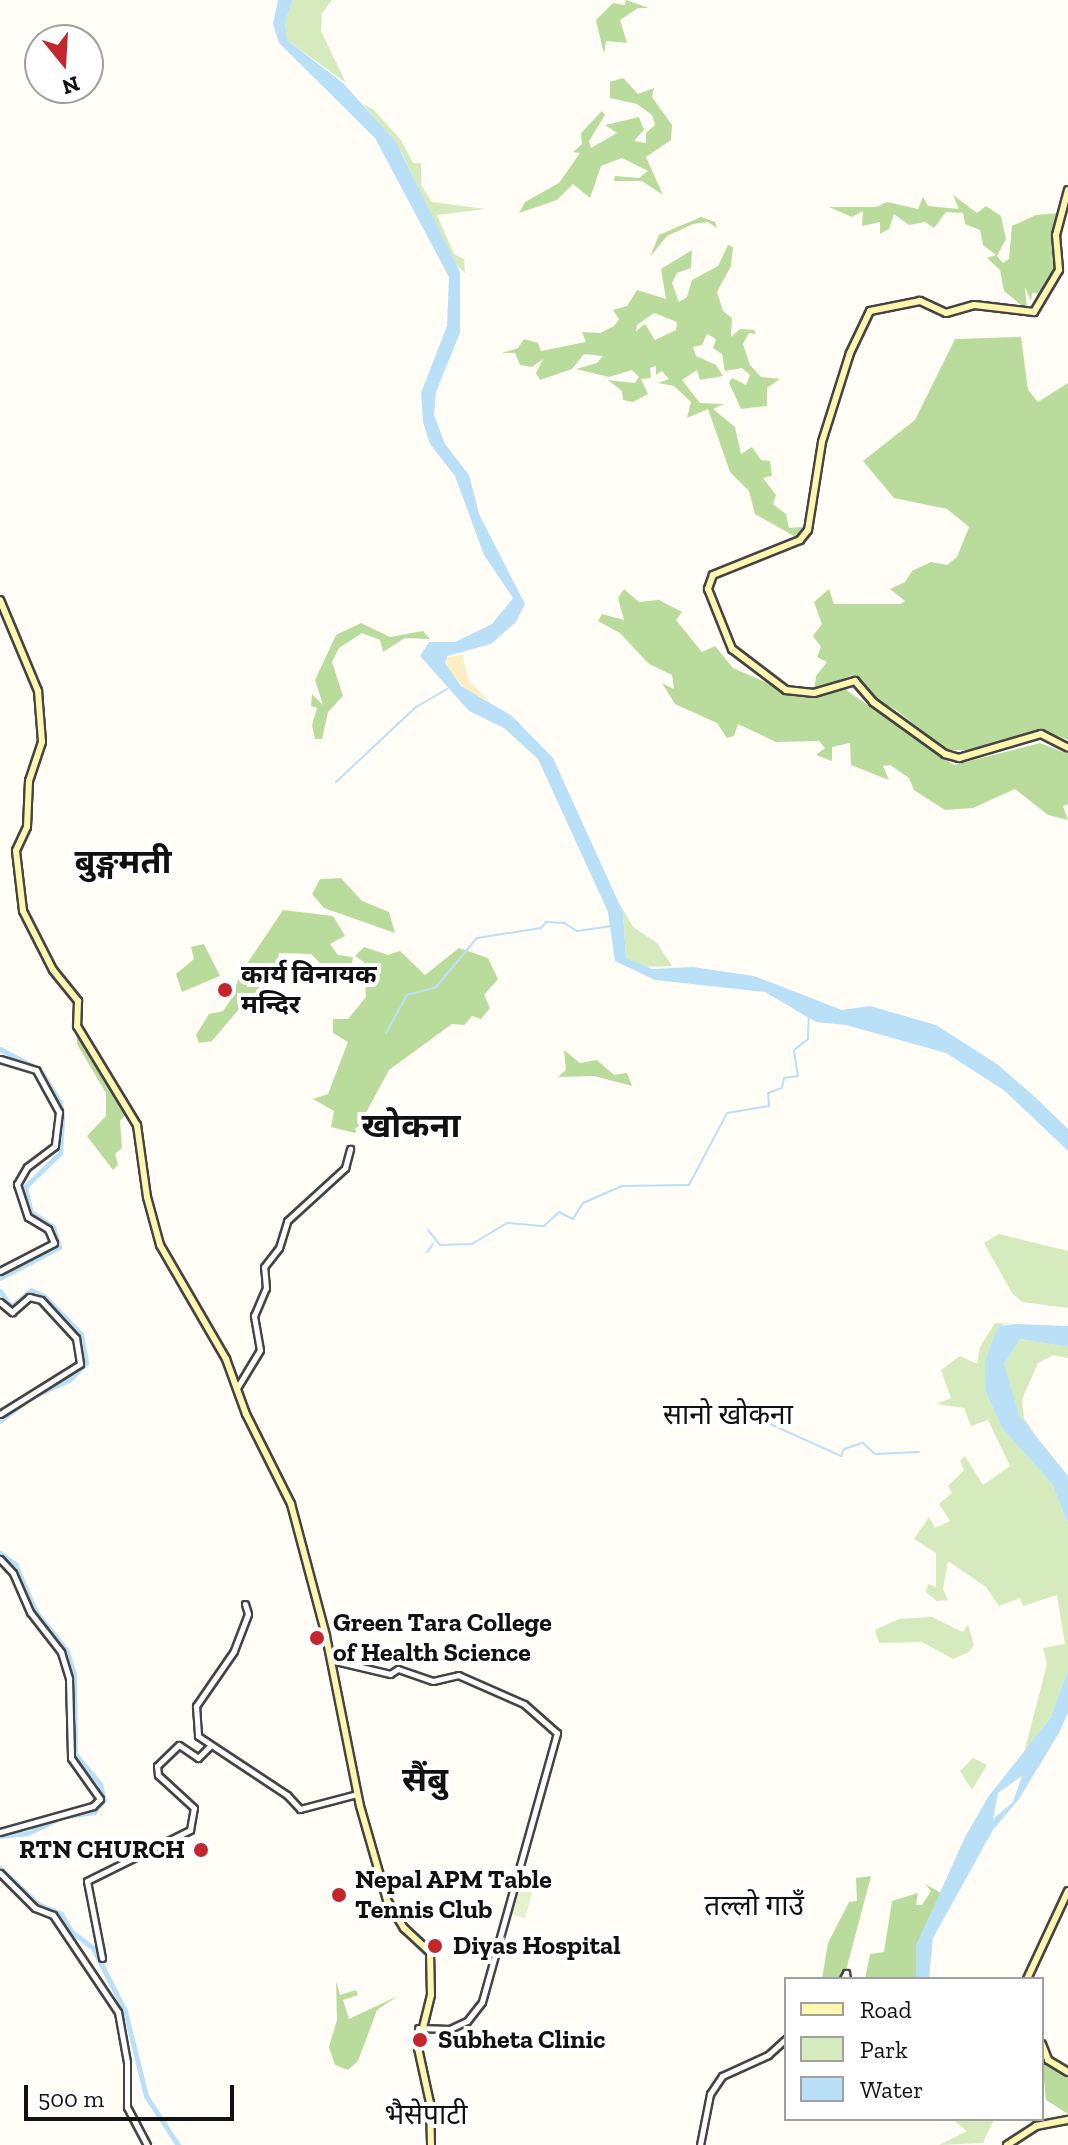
<!DOCTYPE html>
<meta charset="utf-8">
<style>
body{margin:0}
#map{position:relative;width:1068px;height:2145px;overflow:hidden;background:#fffdf5;font-family:"Zilla Slab","Noto Sans Devanagari",serif}
div>[style]{position:absolute}
.green>*{inset:0;background:#d5ebbd}
.forest>*{inset:0;background:#b9dc9c}
.sand>*{inset:0;background:#fbeec1}
.pitch>*{inset:0;background:#e6f2cf;transform-origin:0 0}
.water>*{inset:0;background:#b9e0f7}
.stream>*{height:2px;margin:-1px;padding:0 1px;transform-origin:1px;border-radius:1px;background:#b9e0f7}
.river>*{height:5px;margin:-2.5px;padding:0 2.5px;transform-origin:2.5px;border-radius:2.5px;background:#b9e0f7}
.roads{filter:drop-shadow(2px 0 #444) drop-shadow(-2px 0 #444) drop-shadow(0 2px #444) drop-shadow(0 -2px #444)}
.tertiary>*{height:5px;margin:-2.5px;padding:0 2.5px;transform-origin:2.5px;border-radius:2.5px;background:#fff}
.secondary>*{height:6px;margin:-3px;padding:0 3px;transform-origin:3px;border-radius:3px;background:#fff6b0}
.dots>*{width:22px;height:22px;translate:-50% -50%;box-sizing:border-box;border:4px solid #fff;border-radius:50%}
span{translate:-50% -50%;white-space:nowrap;text-align:center;line-height:1.15;-webkit-text-stroke:8px #fff;paint-order:stroke}
.poi-label{font-size:26px;color:#111;font-weight:700}
.left{translate:0 -50%;text-align:left}
.right{translate:-100% -50%;text-align:right}
.neighbourhood-label{font-size:28px;color:#111}
.district-label{font-size:34px;color:#111;font-weight:700}
.legend{position:absolute;left:784px;top:1977px;width:260px;height:144px;box-sizing:border-box;background:#fff;border:2px solid #a0a0a0;margin:0;padding:10px 14px;list-style:none;font-size:24px;color:#111}
.legend li{display:flex;align-items:center;gap:16px;height:40px}
.legend b{width:40px;border:2px solid #a0a0a0}
.north{position:absolute;left:24px;top:24px;width:80px;height:80px;box-sizing:border-box;background:#fff;border:2px solid #a0a0a0;border-radius:50%;rotate:162deg;font-size:22px;font-weight:700;line-height:32px;text-align:center;color:#111}
.north::after{content:'';display:block;margin:auto;width:28px;height:36px;background:#c4262e;clip-path:polygon(50% 0,100% 100%,50% 72%,0 100%)}
.scale{position:absolute;left:24px;top:2085px;width:210px;height:36px;box-sizing:border-box;border:4px solid #111;border-top:0;padding-left:10px;font-size:24px;line-height:28px;white-space:nowrap;color:#111;-webkit-text-stroke:6px #fff;paint-order:stroke}
</style>
<div id="map">
<div class="green">
<i style="clip-path:polygon(293px 0,332px 0,322px 13px,321px 31px,346px 83px,287px 40px,285px 22px)"></i>
<i style="clip-path:polygon(363px 104px,373px 109px,401px 140px,413px 163px,421px 163px,421px 185px,432px 202px,485px 209px,437px 215px,454px 254px,464px 259px,465px 273px,453px 262px,402px 153px)"></i>
<i style="clip-path:polygon(615px 896px,633px 927px,657px 943px,672px 966px,644px 967px,626px 958px,623px 912px)"></i>
<i style="clip-path:polygon(999px 1234px,1068px 1251px,1068px 1308px,1022px 1302px,1012px 1293px,984px 1243px)"></i>
<i style="clip-path:polygon(995px 1323px,1015px 1324px,1003px 1324px,986px 1393px,1002px 1428px,1052px 1484px,1068px 1524px,1068px 1670px,1052px 1715px,1024px 1753px,1047px 1664px,1043px 1648px,1065px 1644px,1057px 1595px,1023px 1606px,1020px 1598px,999px 1606px,986px 1587px,948px 1561px,943px 1589px,948px 1600px,937px 1601px,926px 1592px,928px 1584px,936px 1587px,936px 1553px,914px 1539px,929px 1517px,935px 1528px,950px 1521px,939px 1504px,952px 1493px,948px 1486px,964px 1470px,960px 1461px,965px 1456px,983px 1485px,1010px 1466px,988px 1420px,971px 1426px,964px 1408px,937px 1404px,951px 1398px,941px 1370px,960px 1356px,977px 1364px,980px 1347px)"></i>
<i style="clip-path:polygon(1020px 1339px,1068px 1347px,1068px 1358px,1054px 1355px,1038px 1363px,1022px 1399px,1024px 1418px,1041px 1444px,1019px 1415px,1006px 1381px,1004px 1364px)"></i>
<i style="clip-path:polygon(932px 1617px,963px 1632px,968px 1624px,974px 1645px,969px 1652px,953px 1659px,922px 1642px,879px 1643px,875px 1630px,899px 1619px)"></i>
<i style="clip-path:polygon(973px 1758px,987px 1765px,972px 1790px,960px 1771px)"></i>
<i style="clip-path:polygon(952px 2119px,994px 2119px,983px 2143px,939px 2145px,967px 2131px)"></i>
</div>
<div class="forest">
<i style="clip-path:polygon(626px 0,649px 8px,638px 8px,620px 20px,627px 43px,606px 41px,604px 54px,596px 20px,613px 3px,625px 5px)"></i>
<i style="clip-path:polygon(623px 78px,638px 94px,654px 88px,652px 97px,672px 125px,671px 140px,646px 157px,663px 195px,642px 181px,614px 181px,615px 176px,639px 178px,648px 171px,622px 158px,601px 166px,590px 198px,573px 184px,557px 200px,519px 213px,525px 202px,559px 183px,580px 153px,573px 152px,582px 144px,581px 133px,602px 111px,605px 115px,589px 141px,591px 148px,617px 133px,605px 125px,639px 117px,644px 130px,634px 141px,646px 143px,646px 133px,655px 125px,652px 115px,637px 104px,610px 98px,610px 82px)"></i>
<i style="clip-path:polygon(953px 195px,977px 213px,986px 206px,1001px 216px,1006px 239px,997px 256px,1003px 263px,1009px 259px,1012px 226px,1036px 215px,1060px 213px,1051px 234px,1055px 274px,1043px 294px,1032px 293px,1031px 301px,1025px 287px,1027px 310px,1004px 291px,1000px 270px,987px 258px,996px 255px,983px 245px,980px 230px,965px 224px,963px 213px,946px 212px,934px 228px,925px 222px,909px 225px,894px 214px,889px 229px,880px 234px,880px 222px,862px 226px,863px 211px,852px 217px,829px 207px,876px 207px,887px 202px,918px 209px,923px 197px,928px 206px,959px 209px)"></i>
<i style="clip-path:polygon(701px 217px,715px 222px,717px 228px,708px 222px,693px 224px,667px 236px,650px 257px,659px 235px)"></i>
<i style="clip-path:polygon(evenodd,728px 245px,733px 247px,731px 266px,717px 292px,723px 311px,732px 318px,731px 337px,740px 329px,754px 330px,756px 334px,749px 333px,743px 344px,750px 365px,761px 377px,780px 379px,767px 388px,767px 406px,741px 409px,729px 383px,732px 378px,746px 385px,750px 375px,742px 368px,725px 371px,722px 354px,713px 348px,716px 339px,707px 334px,702px 345px,693px 347px,696px 356px,716px 365px,723px 376px,700px 380px,697px 370px,682px 380px,700px 403px,724px 404px,713px 409px,735px 427px,741px 454px,752px 447px,761px 460px,770px 461px,772px 476px,763px 478px,776px 495px,773px 504px,786px 514px,789px 528px,802px 527px,796px 537px,755px 514px,749px 491px,730px 472px,708px 409px,687px 418px,691px 402px,674px 386px,658px 383px,669px 379px,662px 371px,656px 375px,656px 366px,650px 368px,651px 378px,641px 379px,648px 394px,633px 402px,623px 400px,622px 391px,608px 380px,635px 383px,639px 377px,632px 370px,609px 377px,576px 369px,597px 363px,603px 356px,584px 354px,572px 369px,540px 380px,536px 373px,543px 359px,532px 367px,520px 365px,515px 353px,502px 353px,518px 348px,524px 339px,538px 343px,541px 351px,586px 342px,582px 332px,600px 333px,614px 326px,619px 319px,613px 310px,627px 306px,637px 290px,666px 299px,661px 269px,692px 250px,691px 268px,677px 273px,672px 283px,679px 302px,687px 297px,692px 280px,718px 266px,728px 245px,654px 313px,677px 322px,676px 330px,655px 340px,645px 324px,636px 331px,637px 325px,654px 313px)"></i>
<i style="clip-path:polygon(1021px 337px,1028px 390px,1038px 402px,1068px 383px,1068px 740px,1048px 732px,974px 750px,946px 750px,895px 709px,874px 699px,852px 675px,814px 691px,816px 676px,827px 662px,817px 657px,821px 647px,813px 636px,822px 624px,814px 602px,829px 589px,834px 604px,901px 604px,905px 601px,890px 589px,905px 582px,912px 571px,931px 562px,947px 565px,957px 557px,969px 527px,947px 509px,894px 498px,863px 461px,915px 420px,955px 339px)"></i>
<i style="clip-path:polygon(624px 589px,639px 602px,659px 600px,682px 612px,676px 620px,702px 652px,715px 646px,733px 668px,793px 694px,842px 687px,954px 765px,1040px 743px,1068px 754px,1068px 804px,1063px 806px,1068px 820px,1048px 815px,1015px 789px,973px 808px,945px 810px,914px 790px,909px 778px,890px 765px,883px 766px,889px 780px,851px 765px,850px 743px,832px 747px,832px 761px,816px 755px,825px 748px,819px 741px,776px 742px,738px 724px,734px 736px,727px 738px,717px 723px,675px 704px,662px 683px,674px 689px,672px 675px,649px 664px,620px 633px,598px 621px,602px 614px,624px 620px,618px 598px)"></i>
<i style="clip-path:polygon(361px 623px,390px 637px,423px 631px,430px 639px,405px 638px,383px 652px,380px 640px,362px 633px,339px 648px,332px 662px,343px 696px,328px 712px,322px 739px,315px 739px,312px 725px,317px 708px,311px 706px,312px 694px,323px 705px,315px 680px,336px 635px)"></i>
<i style="clip-path:polygon(341px 878px,362px 901px,389px 912px,395px 933px,324px 908px,312px 894px,320px 879px)"></i>
<i style="clip-path:polygon(283px 910px,333px 916px,345px 936px,330px 944px,338px 955px,353px 957px,351px 969px,323px 966px,311px 954px,279px 953px,275px 973px,268px 979px,275px 1011px,260px 1003px,239px 1009px,212px 1041px,199px 1043px,196px 1035px,209px 1014px,223px 1011px,232px 998px,240px 974px)"></i>
<i style="clip-path:polygon(204px 944px,220px 976px,182px 992px,176px 974px,194px 959px,191px 947px)"></i>
<i style="clip-path:polygon(364px 947px,388px 955px,400px 951px,425px 975px,459px 948px,488px 958px,498px 979px,484px 995px,490px 1008px,481px 1019px,472px 1016px,464px 1025px,452px 1024px,389px 1070px,355px 1133px,331px 1127px,334px 1111px,313px 1099px,328px 1094px,348px 1042px,333px 1033px,333px 1019px,348px 1019px,366px 997px,364px 962px,355px 956px)"></i>
<i style="clip-path:polygon(77px 1029px,126px 1114px,120px 1121px,122px 1148px,115px 1154px,118px 1165px,113px 1170px,87px 1136px,106px 1116px,106px 1093px,77px 1044px)"></i>
<i style="clip-path:polygon(564px 1050px,580px 1063px,597px 1060px,614px 1075px,627px 1073px,632px 1086px,594px 1076px,558px 1077px,566px 1070px)"></i>
<i style="clip-path:polygon(871px 1876px,845px 1974px,842px 1979px,822px 1979px,828px 1943px,849px 1902px,857px 1901px,856px 1878px)"></i>
<i style="clip-path:polygon(925px 1884px,941px 1893px,916px 1946px,916px 1979px,865px 1979px,870px 1954px,884px 1952px,892px 1901px,918px 1893px,916px 1905px,922px 1905px,931px 1891px)"></i>
<i style="clip-path:polygon(336px 1981px,340px 1995px,356px 1990px,358px 1995px,343px 2000px,349px 2019px,398px 1996px,377px 2010px,358px 2061px,348px 2070px,335px 2065px,329px 2047px,337px 2020px)"></i>
<i style="clip-path:polygon(1042px 2060px,1068px 2076px,1068px 2114px,1046px 2100px)"></i>
</div>
<div class="sand">
<i style="clip-path:polygon(462px 655px,469px 681px,490px 702px,464px 688px,448px 669px,446px 657px)"></i>
</div>
<div class="pitch">
<i style="left:517px;top:1887px;width:16px;height:28px;rotate:15deg"></i>
</div>
<div class="water">
<i style="clip-path:polygon(278px 0,293px 0,285px 22px,287px 40px,343px 83px,396px 142px,460px 272px,460px 333px,436px 392px,434px 415px,445px 444px,469px 475px,479px 514px,525px 604px,516px 622px,491px 644px,447px 656px,445px 663px,461px 686px,512px 716px,553px 758px,623px 912px,626px 958px,652px 969px,693px 967px,754px 976px,842px 1010px,870px 1006px,936px 1025px,997px 1064px,1035px 1097px,1068px 1129px,1068px 1151px,1005px 1091px,946px 1053px,846px 1025px,816px 1022px,765px 992px,655px 980px,615px 961px,608px 912px,538px 759px,504px 728px,469px 711px,420px 656px,429px 642px,455px 642px,492px 624px,513px 598px,484px 555px,455px 476px,430px 444px,423px 422px,421px 393px,447px 326px,449px 277px,375px 138px,279px 43px,273px 24px)"></i>
<i style="clip-path:polygon(1015px 1324px,1068px 1326px,1068px 1347px,1020px 1339px,1004px 1364px,1019px 1415px,1068px 1476px,1068px 1524px,1052px 1484px,1002px 1428px,986px 1393px,985px 1363px,993px 1339px,999px 1326px)"></i>
<i style="clip-path:polygon(evenodd,1068px 1670px,1068px 1713px,1059px 1733px,1019px 1799px,993px 1830px,933px 1938px,929px 1979px,916px 1979px,916px 1946px,965px 1837px,988px 1797px,1051px 1717px,1068px 1670px,1022px 1776px,1013px 1802px,993px 1819px,998px 1793px,1022px 1776px)"></i>
</div>
<div class="stream">
<i style="left:336px;top:782px;width:110px;rotate:-43.2deg"></i>
<i style="left:416px;top:707px;width:36px;rotate:-30deg"></i>
<i style="left:386px;top:1033px;width:43px;rotate:-61.1deg"></i>
<i style="left:407px;top:995px;width:30px;rotate:-15deg"></i>
<i style="left:436px;top:987px;width:64px;rotate:-50.1deg"></i>
<i style="left:477px;top:938px;width:65px;rotate:-8.9deg"></i>
<i style="left:541px;top:928px;width:8px;rotate:-50deg"></i>
<i style="left:546px;top:922px;width:18px;rotate:3deg"></i>
<i style="left:564px;top:923px;width:15px;rotate:32deg"></i>
<i style="left:577px;top:931px;width:36px;rotate:-8deg"></i>
<i style="left:428px;top:1230px;width:19px;rotate:51deg"></i>
<i style="left:440px;top:1245px;width:32px;rotate:-2deg"></i>
<i style="left:472px;top:1244px;width:41px;rotate:-31deg"></i>
<i style="left:507px;top:1223px;width:37px;rotate:5deg"></i>
<i style="left:544px;top:1226px;width:21px;rotate:-43deg"></i>
<i style="left:559px;top:1212px;width:16px;rotate:27deg"></i>
<i style="left:573px;top:1219px;width:19px;rotate:-58deg"></i>
<i style="left:583px;top:1203px;width:43px;rotate:-23.6deg"></i>
<i style="left:622px;top:1186px;width:67px;rotate:-0.9deg"></i>
<i style="left:689px;top:1185px;width:81px;rotate:-62.2deg"></i>
<i style="left:727px;top:1113px;width:43px;rotate:-9.5deg"></i>
<i style="left:769px;top:1106px;width:13px;rotate:-94deg"></i>
<i style="left:768px;top:1093px;width:15px;rotate:-20deg"></i>
<i style="left:782px;top:1088px;width:10px;rotate:-79deg"></i>
<i style="left:784px;top:1078px;width:14px;rotate:-8deg"></i>
<i style="left:798px;top:1076px;width:26px;rotate:-99deg"></i>
<i style="left:794px;top:1050px;width:18px;rotate:-38deg"></i>
<i style="left:808px;top:1039px;width:25px;rotate:-88deg"></i>
<i style="left:427px;top:1252px;width:10px;rotate:-53deg"></i>
<i style="left:761px;top:1420px;width:88px;rotate:24.2deg"></i>
<i style="left:841px;top:1456px;width:8px;rotate:-67deg"></i>
<i style="left:844px;top:1449px;width:20px;rotate:-18deg"></i>
<i style="left:863px;top:1443px;width:16px;rotate:43deg"></i>
<i style="left:875px;top:1454px;width:44px;rotate:-2.6deg"></i>
</div>
<div class="river">
<i style="left:0;top:1049px;width:45px;rotate:27.7deg"></i>
<i style="left:40px;top:1070px;width:38px;rotate:58deg"></i>
<i style="left:60px;top:1102px;width:16px;rotate:83deg"></i>
<i style="left:62px;top:1118px;width:35px;rotate:93deg"></i>
<i style="left:60px;top:1153px;width:49px;rotate:135.8deg"></i>
<i style="left:25px;top:1187px;width:26px;rotate:77deg"></i>
<i style="left:31px;top:1212px;width:27px;rotate:34deg"></i>
<i style="left:53px;top:1227px;width:21px;rotate:73deg"></i>
<i style="left:59px;top:1247px;width:67px;rotate:152.3deg"></i>
<i style="left:0;top:1291px;width:19px;rotate:55deg"></i>
<i style="left:11px;top:1307px;width:26px;rotate:-40deg"></i>
<i style="left:31px;top:1290px;width:14px;rotate:25deg"></i>
<i style="left:44px;top:1296px;width:53px;rotate:45.8deg"></i>
<i style="left:81px;top:1334px;width:29px;rotate:80deg"></i>
<i style="left:86px;top:1363px;width:24px;rotate:135deg"></i>
<i style="left:69px;top:1380px;width:44px;rotate:155.8deg"></i>
<i style="left:29px;top:1398px;width:37px;rotate:142deg"></i>
<i style="left:0;top:1553px;width:19px;rotate:36deg"></i>
<i style="left:15px;top:1564px;width:52px;rotate:66.4deg"></i>
<i style="left:36px;top:1612px;width:50px;rotate:51.5deg"></i>
<i style="left:67px;top:1651px;width:24px;rotate:73deg"></i>
<i style="left:74px;top:1674px;width:80px;rotate:89.3deg"></i>
<i style="left:75px;top:1754px;width:39px;rotate:50deg"></i>
<i style="left:100px;top:1784px;width:16px;rotate:76deg"></i>
<i style="left:104px;top:1800px;width:16px;rotate:130deg"></i>
<i style="left:94px;top:1812px;width:30px;rotate:172deg"></i>
<i style="left:64px;top:1816px;width:40px;rotate:155deg"></i>
<i style="left:28px;top:1833px;width:28px;rotate:174deg"></i>
<i style="left:0;top:1868px;width:52px;rotate:43.5deg"></i>
<i style="left:38px;top:1904px;width:25px;rotate:23deg"></i>
<i style="left:61px;top:1914px;width:21px;rotate:59deg"></i>
<i style="left:72px;top:1932px;width:26px;rotate:37deg"></i>
<i style="left:93px;top:1948px;width:71px;rotate:63.1deg"></i>
<i style="left:125px;top:2011px;width:88px;rotate:76.1deg"></i>
<i style="left:146px;top:2096px;width:59px;rotate:56.9deg"></i>
</div>
<div class="roads">
<div class="tertiary">
<i style="left:0;top:1059px;width:38px;rotate:17deg"></i>
<i style="left:36px;top:1070px;width:48px;rotate:61.3deg"></i>
<i style="left:59px;top:1112px;width:34px;rotate:97deg"></i>
<i style="left:55px;top:1146px;width:35px;rotate:143deg"></i>
<i style="left:27px;top:1167px;width:20px;rotate:120deg"></i>
<i style="left:17px;top:1184px;width:35px;rotate:72deg"></i>
<i style="left:28px;top:1217px;width:23px;rotate:31deg"></i>
<i style="left:48px;top:1229px;width:15px;rotate:67deg"></i>
<i style="left:54px;top:1243px;width:61px;rotate:152.6deg"></i>
<i style="left:0;top:1302px;width:16px;rotate:40deg"></i>
<i style="left:12px;top:1312px;width:23px;rotate:-41deg"></i>
<i style="left:29px;top:1297px;width:12px;rotate:14deg"></i>
<i style="left:41px;top:1300px;width:52px;rotate:47.4deg"></i>
<i style="left:76px;top:1338px;width:26px;rotate:81deg"></i>
<i style="left:80px;top:1364px;width:94px;rotate:148deg"></i>
<i style="left:237px;top:1388px;width:44px;rotate:-58.8deg"></i>
<i style="left:260px;top:1350px;width:35px;rotate:-100deg"></i>
<i style="left:254px;top:1316px;width:30px;rotate:-67deg"></i>
<i style="left:266px;top:1288px;width:21px;rotate:-95deg"></i>
<i style="left:264px;top:1267px;width:24px;rotate:-52deg"></i>
<i style="left:279px;top:1248px;width:28px;rotate:-73deg"></i>
<i style="left:287px;top:1221px;width:79px;rotate:-42.4deg"></i>
<i style="left:345px;top:1168px;width:20px;rotate:-75deg"></i>
<i style="left:0;top:1559px;width:19px;rotate:47deg"></i>
<i style="left:13px;top:1573px;width:43px;rotate:66.4deg"></i>
<i style="left:30px;top:1612px;width:51px;rotate:52.2deg"></i>
<i style="left:61px;top:1652px;width:28px;rotate:73deg"></i>
<i style="left:69px;top:1679px;width:79px;rotate:88.5deg"></i>
<i style="left:71px;top:1758px;width:50px;rotate:54.7deg"></i>
<i style="left:100px;top:1799px;width:10px;rotate:135deg"></i>
<i style="left:93px;top:1806px;width:97px;rotate:164.4deg"></i>
<i style="left:245px;top:1604px;width:10px;rotate:73deg"></i>
<i style="left:248px;top:1614px;width:40px;rotate:111deg"></i>
<i style="left:234px;top:1651px;width:67px;rotate:124.6deg"></i>
<i style="left:196px;top:1706px;width:30px;rotate:86deg"></i>
<i style="left:198px;top:1736px;width:107px;rotate:33.5deg"></i>
<i style="left:287px;top:1795px;width:19px;rotate:47deg"></i>
<i style="left:300px;top:1809px;width:59px;rotate:-14.7deg"></i>
<i style="left:331px;top:1660px;width:61px;rotate:13.3deg"></i>
<i style="left:390px;top:1674px;width:9px;rotate:-32deg"></i>
<i style="left:398px;top:1669px;width:37px;rotate:19deg"></i>
<i style="left:433px;top:1681px;width:26px;rotate:-13deg"></i>
<i style="left:458px;top:1675px;width:72px;rotate:23.7deg"></i>
<i style="left:524px;top:1704px;width:44px;rotate:41.3deg"></i>
<i style="left:557px;top:1733px;width:279px;rotate:105.6deg"></i>
<i style="left:482px;top:2002px;width:24px;rotate:128deg"></i>
<i style="left:467px;top:2021px;width:19px;rotate:155deg"></i>
<i style="left:450px;top:2029px;width:32px;rotate:-178deg"></i>
<i style="left:0;top:1873px;width:49px;rotate:45deg"></i>
<i style="left:35px;top:1908px;width:19px;rotate:21deg"></i>
<i style="left:53px;top:1915px;width:117px;rotate:56.2deg"></i>
<i style="left:118px;top:2012px;width:51px;rotate:79.8deg"></i>
<i style="left:127px;top:2062px;width:45px;rotate:90deg"></i>
<i style="left:127px;top:2107px;width:43px;rotate:62.2deg"></i>
<i style="left:102px;top:1958px;width:78px;rotate:-101deg"></i>
<i style="left:87px;top:1881px;width:115px;rotate:-26.3deg"></i>
<i style="left:190px;top:1830px;width:22px;rotate:-80deg"></i>
<i style="left:194px;top:1808px;width:49px;rotate:-137.5deg"></i>
<i style="left:158px;top:1775px;width:9px;rotate:-96deg"></i>
<i style="left:157px;top:1766px;width:30px;rotate:-44deg"></i>
<i style="left:179px;top:1745px;width:23px;rotate:34deg"></i>
<i style="left:198px;top:1758px;width:17px;rotate:-45deg"></i>
<i style="left:843px;top:1979px;width:7px;rotate:-63deg"></i>
<i style="left:846px;top:1973px;width:6px;rotate:81deg"></i>
<i style="left:700px;top:2145px;width:52px;rotate:-78.9deg"></i>
<i style="left:710px;top:2094px;width:22px;rotate:-56deg"></i>
<i style="left:722px;top:2076px;width:51px;rotate:-24.5deg"></i>
<i style="left:768px;top:2055px;width:24px;rotate:-42deg"></i>
</div>
<div class="secondary">
<i style="left:1068px;top:190px;width:47px;rotate:104.9deg"></i>
<i style="left:1056px;top:235px;width:35px;rotate:85deg"></i>
<i style="left:1059px;top:270px;width:49px;rotate:120.8deg"></i>
<i style="left:1034px;top:312px;width:60px;rotate:-173.3deg"></i>
<i style="left:974px;top:305px;width:29px;rotate:164deg"></i>
<i style="left:946px;top:313px;width:29px;rotate:-155deg"></i>
<i style="left:920px;top:301px;width:51px;rotate:168.7deg"></i>
<i style="left:870px;top:311px;width:47px;rotate:115.5deg"></i>
<i style="left:850px;top:353px;width:93px;rotate:107.5deg"></i>
<i style="left:822px;top:442px;width:89px;rotate:99deg"></i>
<i style="left:808px;top:530px;width:13px;rotate:129deg"></i>
<i style="left:800px;top:540px;width:94px;rotate:158.1deg"></i>
<i style="left:713px;top:575px;width:15px;rotate:110deg"></i>
<i style="left:708px;top:589px;width:65px;rotate:68.2deg"></i>
<i style="left:732px;top:649px;width:68px;rotate:37.2deg"></i>
<i style="left:786px;top:690px;width:28px;rotate:6deg"></i>
<i style="left:814px;top:693px;width:43px;rotate:-16.3deg"></i>
<i style="left:855px;top:681px;width:28px;rotate:49deg"></i>
<i style="left:873px;top:702px;width:89px;rotate:35.8deg"></i>
<i style="left:945px;top:754px;width:15px;rotate:16deg"></i>
<i style="left:959px;top:758px;width:85px;rotate:-16.3deg"></i>
<i style="left:1041px;top:734px;width:30px;rotate:27deg"></i>
<i style="left:0;top:600px;width:99px;rotate:67.3deg"></i>
<i style="left:38px;top:691px;width:51px;rotate:85.5deg"></i>
<i style="left:42px;top:742px;width:41px;rotate:108.4deg"></i>
<i style="left:29px;top:781px;width:46px;rotate:92.5deg"></i>
<i style="left:27px;top:827px;width:26px;rotate:115deg"></i>
<i style="left:16px;top:851px;width:60px;rotate:83.3deg"></i>
<i style="left:23px;top:911px;width:66px;rotate:63deg"></i>
<i style="left:53px;top:970px;width:40px;rotate:51deg"></i>
<i style="left:78px;top:1001px;width:25px;rotate:92deg"></i>
<i style="left:77px;top:1026px;width:116px;rotate:58.8deg"></i>
<i style="left:137px;top:1125px;width:73px;rotate:82.1deg"></i>
<i style="left:147px;top:1197px;width:50px;rotate:74.8deg"></i>
<i style="left:160px;top:1245px;width:132px;rotate:59.9deg"></i>
<i style="left:226px;top:1359px;width:59px;rotate:70deg"></i>
<i style="left:246px;top:1414px;width:101px;rotate:63.4deg"></i>
<i style="left:291px;top:1504px;width:137px;rotate:75.1deg"></i>
<i style="left:326px;top:1636px;width:173px;rotate:78.7deg"></i>
<i style="left:360px;top:1806px;width:98px;rotate:74deg"></i>
<i style="left:387px;top:1900px;width:33px;rotate:59deg"></i>
<i style="left:404px;top:1928px;width:35px;rotate:43deg"></i>
<i style="left:430px;top:1952px;width:43px;rotate:88.7deg"></i>
<i style="left:431px;top:1995px;width:55px;rotate:103.8deg"></i>
<i style="left:418px;top:2048px;width:56px;rotate:77.7deg"></i>
<i style="left:430px;top:2103px;width:42px;rotate:88.6deg"></i>
<i style="left:1027px;top:1979px;width:97px;rotate:-65deg"></i>
<i style="left:1042px;top:2044px;width:17px;rotate:69deg"></i>
<i style="left:1048px;top:2060px;width:23px;rotate:31deg"></i>
<i style="left:1007px;top:2145px;width:35px;rotate:-33deg"></i>
<i style="left:1036px;top:2126px;width:33px;rotate:-11deg"></i>
</div>
</div>
<div class="dots">
<i style="left:225px;top:990px;background:#c4262e"></i>
<i style="left:317px;top:1638px;background:#c4262e"></i>
<i style="left:201px;top:1850px;background:#c4262e"></i>
<i style="left:339px;top:1895px;background:#c4262e"></i>
<i style="left:435px;top:1946px;background:#c4262e"></i>
<i style="left:420px;top:2040px;background:#c4262e"></i>
</div>
<div class="poi-label">
<span class="left" style="left:241px;top:990px">कार्य विनायक<br>मन्दिर</span>
<span class="left" style="left:333px;top:1638px">Green Tara College<br>of Health Science</span>
<span class="right" style="left:185px;top:1850px">RTN CHURCH</span>
<span class="left" style="left:355px;top:1895px">Nepal APM Table<br>Tennis Club</span>
<span class="left" style="left:453px;top:1946px">Diyas Hospital</span>
<span class="left" style="left:438px;top:2040px">Subheta Clinic</span>
</div>
<div class="neighbourhood-label">
<span style="left:728px;top:1415px">सानो खोकना</span>
<span style="left:754px;top:1906px">तल्लो गाउँ</span>
<span style="left:426px;top:2115px">भैसेपाटी</span>
</div>
<div class="district-label">
<span style="left:123px;top:862px">बुङ्गमती</span>
<span style="left:411px;top:1126px">खोकना</span>
<span style="left:425px;top:1780px">सैंबु</span>
</div>
<ul class="legend">
<li><b style="height:10px;background:#fff6b0"></b>Road</li>
<li><b style="height:22px;background:#d5ebbd"></b>Park</li>
<li><b style="height:22px;background:#b9e0f7"></b>Water</li>
</ul>
<div class="north">N</div>
<div class="scale">500 m</div>
</div>
